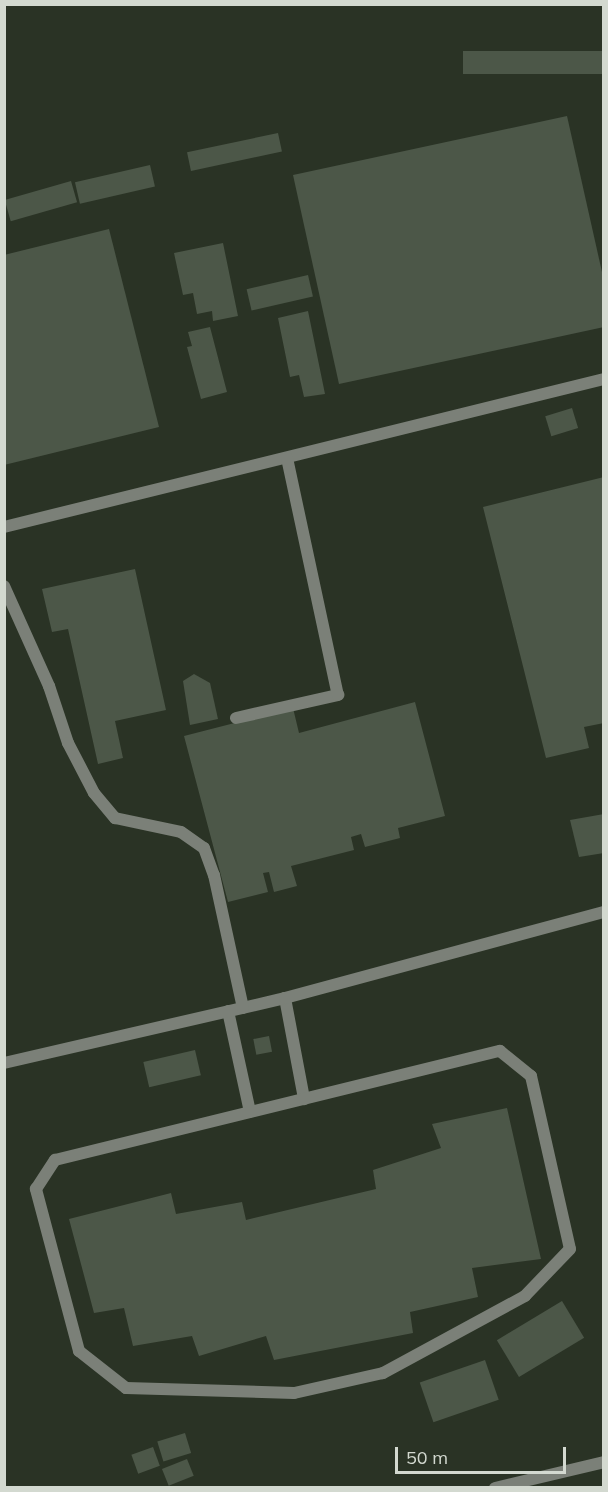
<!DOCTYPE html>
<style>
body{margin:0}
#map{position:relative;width:608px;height:1492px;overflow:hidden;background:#2a3325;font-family:Mulish,sans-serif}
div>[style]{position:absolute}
.building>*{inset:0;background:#4c5748;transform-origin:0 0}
.lane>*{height:12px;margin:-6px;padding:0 6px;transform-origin:6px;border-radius:6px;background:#7b8078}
.street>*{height:12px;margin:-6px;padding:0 6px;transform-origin:6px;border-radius:6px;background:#7b8078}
span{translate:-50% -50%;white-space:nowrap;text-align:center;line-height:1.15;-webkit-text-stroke:4.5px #2a3325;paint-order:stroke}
.frame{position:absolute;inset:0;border:6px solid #d3d9d0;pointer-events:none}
.scale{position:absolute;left:395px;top:1447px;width:171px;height:27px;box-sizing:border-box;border:3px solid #d3d9d0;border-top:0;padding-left:8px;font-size:18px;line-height:21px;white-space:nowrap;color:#d3d9d0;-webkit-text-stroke:4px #2a3325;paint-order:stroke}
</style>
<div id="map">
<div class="building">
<i style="left:604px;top:51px;width:23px;height:141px;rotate:90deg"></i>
<i style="clip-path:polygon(567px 116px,604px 281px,604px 327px,339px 384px,293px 175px)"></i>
<i style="left:278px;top:133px;width:19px;height:93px;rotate:78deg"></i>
<i style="left:150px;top:165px;width:22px;height:77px;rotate:77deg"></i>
<i style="left:71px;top:181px;width:22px;height:69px;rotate:74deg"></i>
<i style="clip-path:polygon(109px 229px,159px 427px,4px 465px,4px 255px)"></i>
<i style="clip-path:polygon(223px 243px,238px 316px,213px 321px,212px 311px,197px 314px,193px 293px,183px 295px,174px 253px)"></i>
<i style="left:308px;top:275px;width:22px;height:63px;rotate:77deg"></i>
<i style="clip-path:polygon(308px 311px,325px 394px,304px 397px,299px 375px,290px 377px,278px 318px)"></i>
<i style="clip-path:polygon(210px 327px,227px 392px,201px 399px,187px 347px,192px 346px,188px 332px)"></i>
<i style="left:572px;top:408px;width:21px;height:28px;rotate:73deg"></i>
<i style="clip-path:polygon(604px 477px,604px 723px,584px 727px,589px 748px,546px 758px,483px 507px)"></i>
<i style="clip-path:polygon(135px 569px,166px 710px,115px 721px,123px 758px,98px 764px,68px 629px,52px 632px,42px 589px)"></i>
<i style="clip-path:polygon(194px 674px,210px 683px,218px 719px,190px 725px,183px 681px)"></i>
<i style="clip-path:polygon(415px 702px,445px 816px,398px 828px,400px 838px,365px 847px,361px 834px,351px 837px,354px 850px,291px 866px,297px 886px,274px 892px,269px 872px,263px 873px,268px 892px,228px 902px,184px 736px,293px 708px,299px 733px)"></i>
<i style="clip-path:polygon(604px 814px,604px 853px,579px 857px,570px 820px)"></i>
<i style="left:269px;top:1036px;width:16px;height:16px;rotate:79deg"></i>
<i style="left:195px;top:1050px;width:26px;height:53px;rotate:77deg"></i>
<i style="clip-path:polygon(507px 1108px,541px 1259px,472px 1268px,478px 1297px,410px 1312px,413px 1333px,274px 1360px,266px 1336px,199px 1356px,192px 1336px,133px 1346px,124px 1308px,94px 1313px,69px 1219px,171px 1193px,176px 1214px,242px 1202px,246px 1220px,376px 1189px,373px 1170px,441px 1148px,432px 1124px)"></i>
<i style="left:562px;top:1301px;width:43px;height:76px;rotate:59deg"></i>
<i style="left:485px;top:1360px;width:42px;height:69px;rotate:71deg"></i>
<i style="left:185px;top:1433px;width:21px;height:29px;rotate:73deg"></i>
<i style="left:153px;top:1447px;width:20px;height:23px;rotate:70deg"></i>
<i style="left:187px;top:1459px;width:18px;height:27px;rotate:68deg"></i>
</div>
<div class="lane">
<i style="left:4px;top:527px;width:618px;rotate:-13.86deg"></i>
<i style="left:236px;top:718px;width:105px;rotate:-12.7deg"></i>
<i style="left:285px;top:998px;width:103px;rotate:79.3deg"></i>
<i style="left:228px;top:1011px;width:103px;rotate:77.7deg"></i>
<i style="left:500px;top:1051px;width:40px;rotate:39deg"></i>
<i style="left:531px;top:1076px;width:177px;rotate:77.3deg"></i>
<i style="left:570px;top:1249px;width:65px;rotate:133.8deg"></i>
<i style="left:525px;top:1296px;width:162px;rotate:151.5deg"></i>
<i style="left:383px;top:1373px;width:91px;rotate:167.3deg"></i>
<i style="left:294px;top:1393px;width:168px;rotate:-178.3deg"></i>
<i style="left:126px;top:1388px;width:60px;rotate:-141.8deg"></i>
<i style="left:79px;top:1351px;width:168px;rotate:-104.9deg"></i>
<i style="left:36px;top:1189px;width:35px;rotate:-57deg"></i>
<i style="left:55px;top:1160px;width:458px;rotate:-13.8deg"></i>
<i style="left:4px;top:1063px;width:288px;rotate:-13deg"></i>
<i style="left:285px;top:998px;width:330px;rotate:-15.1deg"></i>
<i style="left:495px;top:1488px;width:112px;rotate:-13.4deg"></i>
</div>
<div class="street">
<i style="left:287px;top:458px;width:242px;rotate:77.9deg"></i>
<i style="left:4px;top:586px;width:110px;rotate:65.8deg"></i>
<i style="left:49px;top:686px;width:60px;rotate:71.6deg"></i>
<i style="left:68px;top:743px;width:56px;rotate:62.5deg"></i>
<i style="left:94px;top:793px;width:33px;rotate:50deg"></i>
<i style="left:115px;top:818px;width:67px;rotate:12deg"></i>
<i style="left:181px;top:832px;width:28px;rotate:35deg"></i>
<i style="left:204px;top:848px;width:29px;rotate:70deg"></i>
<i style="left:214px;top:875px;width:136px;rotate:77.7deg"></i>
</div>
<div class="frame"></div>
<div class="scale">50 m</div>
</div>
